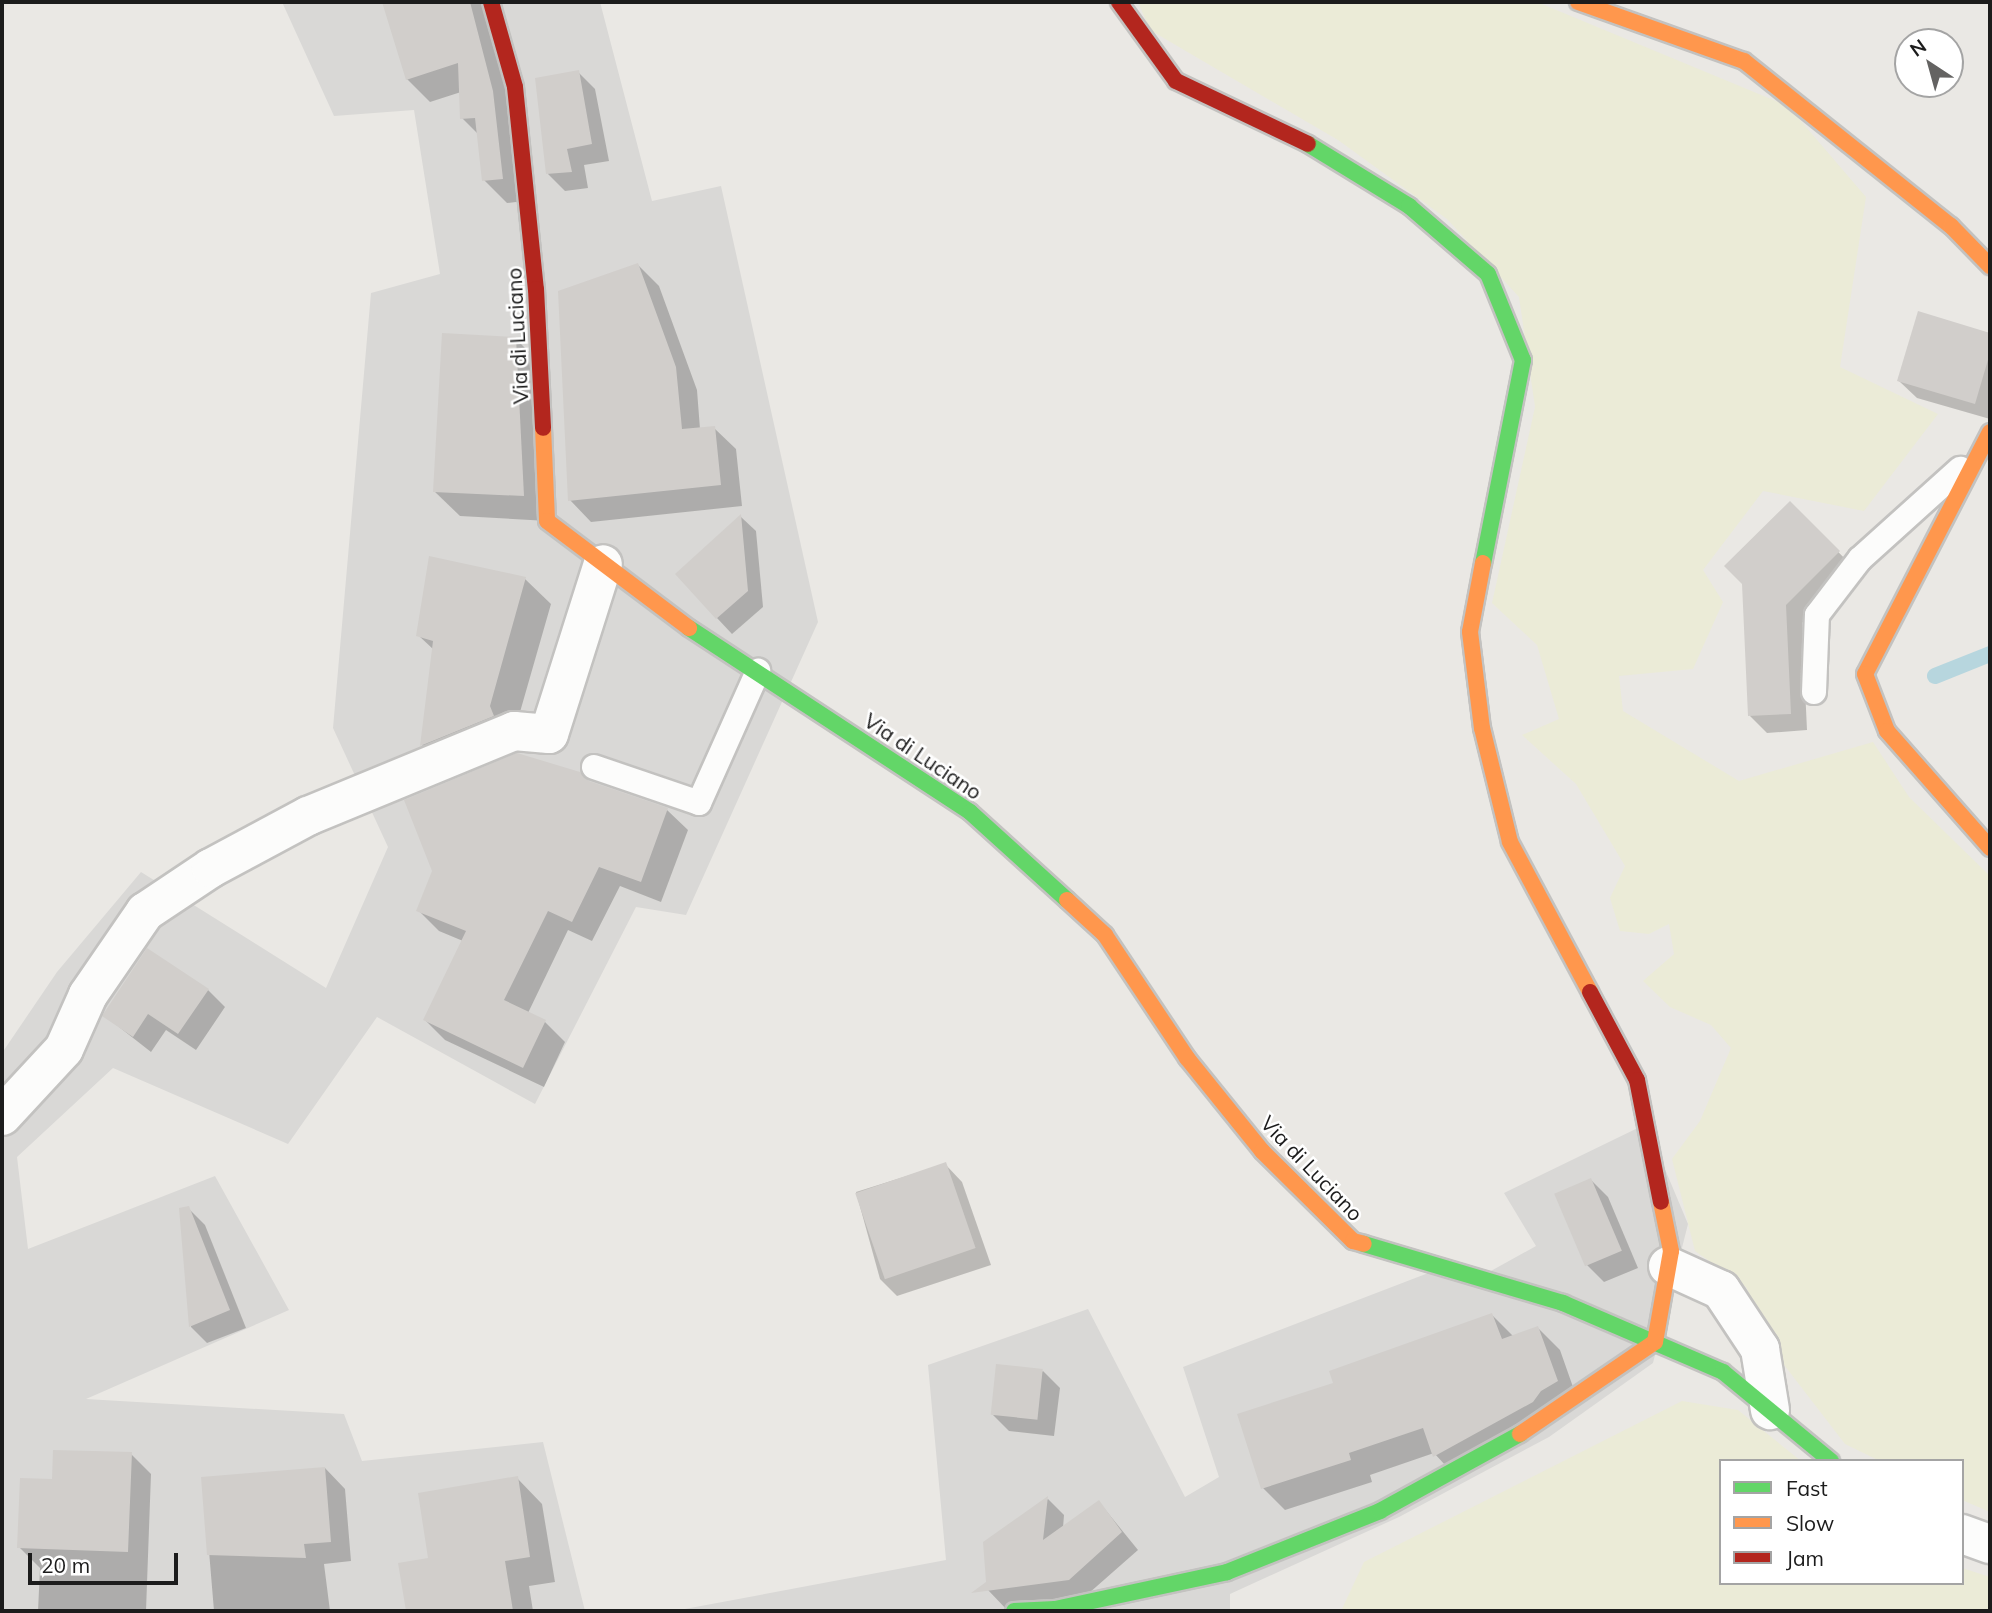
<!DOCTYPE html>
<style>
body{margin:0}
#map{position:relative;width:1992px;height:1613px;overflow:hidden;background:#eae8e4;font-family:Mulish,sans-serif}
div>[style]{position:absolute}
.residential>*{inset:0;background:#d9d8d6}
.farmland>*{inset:0;background:#ebebd7}
.shadow>*{inset:0;background:#0003}
.stream>*{height:16px;margin:-8px;padding:0 8px;transform-origin:8px;border-radius:8px;background:#b7d6de}
.building>*{inset:0;background:#d1cecb;transform-origin:0 0}
.roads{filter:drop-shadow(2px 0 #c3c2c0) drop-shadow(-2px 0 #c3c2c0) drop-shadow(0 2px #c3c2c0) drop-shadow(0 -2px #c3c2c0)}
.lane>*{height:24px;margin:-12px;padding:0 12px;transform-origin:12px;border-radius:12px;background:#fcfcfb}
.street>*{height:38px;margin:-19px;padding:0 19px;transform-origin:19px;border-radius:19px;background:#fcfcfb}
.fast>*{height:16px;margin:-8px;padding:0 8px;transform-origin:8px;border-radius:8px;background:#63d668}
.slow>*{height:16px;margin:-8px;padding:0 8px;transform-origin:8px;border-radius:8px;background:#ff974d}
.jam>*{height:16px;margin:-8px;padding:0 8px;transform-origin:8px;border-radius:8px;background:#b3261e}
span{translate:-50% -50%;white-space:nowrap;text-align:center;line-height:1.15;-webkit-text-stroke:5px #fff;paint-order:stroke}
.street-label{font-size:21px;color:#1c1c1c}
.frame{position:absolute;inset:0;border:4px solid #1c1c1c;pointer-events:none}
.legend{position:absolute;left:1719px;top:1459px;width:245px;height:126px;box-sizing:border-box;background:#fff;border:2px solid #a4a4a4;margin:0;padding:9px 12px;list-style:none;font-size:21px;color:#1c1c1c}
.legend li{display:flex;align-items:center;gap:14px;height:35px}
.legend b{width:35px;border:2px solid #a4a4a4}
.north{position:absolute;left:1894px;top:28px;width:70px;height:70px;box-sizing:border-box;background:#fff;border:2px solid #a4a4a4;border-radius:50%;rotate:324deg;font-size:19px;font-weight:700;line-height:28px;text-align:center;color:#1c1c1c}
.north::after{content:'';display:block;margin:auto;width:24px;height:32px;background:#646362;clip-path:polygon(50% 0,100% 100%,50% 72%,0 100%)}
.scale{position:absolute;left:28px;top:1553px;width:150px;height:32px;box-sizing:border-box;border:4px solid #1c1c1c;border-top:0;padding-left:9px;font-size:21px;line-height:24px;white-space:nowrap;color:#1c1c1c;-webkit-text-stroke:5px #fff;paint-order:stroke}
</style>
<div id="map">
<div class="residential">
<i style="clip-path:polygon(282px 2px,600px 2px,652px 201px,721px 186px,818px 622px,686px 915px,636px 907px,535px 1104px,377px 1017px,288px 1144px,113px 1068px,17px 1157px,28px 1249px,215px 1176px,289px 1310px,86px 1399px,344px 1414px,362px 1461px,543px 1442px,585px 1611px,2px 1611px,2px 1053px,57px 972px,141px 872px,326px 988px,388px 847px,333px 728px,371px 293px,440px 274px,414px 110px,334px 116px)"></i>
<i style="clip-path:polygon(1646px 1124px,1688px 1224px,1653px 1363px,1549px 1437px,1399px 1517px,1230px 1594px,1230px 1611px,674px 1611px,946px 1560px,928px 1365px,1088px 1309px,1185px 1497px,1219px 1477px,1183px 1367px,1444px 1267px,1480px 1277px,1536px 1246px,1504px 1193px)"></i>
</div>
<div class="farmland">
<i style="clip-path:polygon(1138px 2px,1537px 2px,1788px 106px,1866px 197px,1840px 367px,1938px 414px,1864px 511px,1763px 491px,1703px 570px,1723px 602px,1693px 669px,1619px 676px,1623px 711px,1739px 781px,1873px 742px,1909px 797px,1990px 876px,1990px 1512px,1962px 1500px,1962px 1461px,1880px 1461px,1845px 1444px,1778px 1357px,1746px 1287px,1695px 1251px,1672px 1159px,1700px 1121px,1731px 1048px,1711px 1025px,1670px 1007px,1643px 981px,1674px 954px,1669px 924px,1649px 934px,1620px 931px,1610px 898px,1625px 866px,1576px 784px,1522px 735px,1559px 719px,1537px 645px,1492px 603px,1535px 407px,1519px 297px,1447px 219px,1338px 140px,1150px 30px)"></i>
<i style="clip-path:polygon(1682px 1401px,1738px 1410px,1801px 1461px,1721px 1461px,1721px 1583px,1962px 1583px,1962px 1568px,1990px 1577px,1990px 1611px,1341px 1611px,1364px 1562px)"></i>
</div>
<div class="shadow">
<i style="clip-path:polygon(384px 2px,500px 2px,524px 201px,507px 203px,484px 180px,479px 135px,462px 118px,461px 92px,430px 102px,407px 79px)"></i>
<i style="clip-path:polygon(578px 72px,595px 89px,609px 161px,584px 165px,588px 188px,565px 191px,548px 174px)"></i>
<i style="clip-path:polygon(638px 265px,659px 286px,697px 390px,700px 429px,714px 428px,736px 449px,742px 506px,591px 522px,570px 500px)"></i>
<i style="clip-path:polygon(1920px 313px,1990px 335px,1990px 419px,1917px 398px,1899px 381px)"></i>
<i style="clip-path:polygon(516px 339px,541px 364px,548px 521px,460px 516px,434px 491px)"></i>
<i style="clip-path:polygon(1790px 503px,1855px 569px,1802px 623px,1807px 730px,1767px 733px,1750px 716px)"></i>
<i style="clip-path:polygon(741px 517px,756px 531px,763px 607px,732px 634px,717px 618px)"></i>
<i style="clip-path:polygon(430px 558px,525px 579px,551px 604px,514px 733px,447px 770px,422px 745px,434px 650px,418px 635px)"></i>
<i style="clip-path:polygon(588px 783px,667px 810px,688px 830px,661px 902px,620px 886px,592px 941px,568px 930px,528px 1013px,545px 1022px,565px 1042px,544px 1087px,445px 1040px,425px 1020px,463px 941px,439px 931px,419px 911px)"></i>
<i style="clip-path:polygon(208px 990px,225px 1007px,196px 1050px,166px 1030px,151px 1052px,105px 1016px)"></i>
<i style="clip-path:polygon(945px 1164px,962px 1182px,991px 1265px,897px 1296px,880px 1279px,856px 1192px)"></i>
<i style="clip-path:polygon(1591px 1180px,1608px 1197px,1638px 1268px,1604px 1282px,1587px 1265px,1557px 1194px)"></i>
<i style="clip-path:polygon(188px 1208px,205px 1225px,246px 1328px,207px 1343px,191px 1327px,181px 1210px)"></i>
<i style="clip-path:polygon(1492px 1315px,1514px 1337px,1538px 1328px,1560px 1350px,1579px 1404px,1457px 1478px,1434px 1453px,1370px 1475px,1372px 1482px,1285px 1510px,1263px 1488px,1335px 1384px)"></i>
<i style="clip-path:polygon(1043px 1371px,1060px 1388px,1054px 1436px,1009px 1431px,992px 1414px)"></i>
<i style="clip-path:polygon(131px 1454px,151px 1474px,146px 1611px,38px 1611px,40px 1568px,19px 1547px,54px 1481px)"></i>
<i style="clip-path:polygon(325px 1468px,345px 1489px,351px 1561px,324px 1564px,330px 1611px,214px 1611px,203px 1479px)"></i>
<i style="clip-path:polygon(517px 1478px,542px 1504px,555px 1582px,529px 1586px,533px 1611px,408px 1611px,400px 1565px,430px 1559px)"></i>
<i style="clip-path:polygon(1048px 1499px,1064px 1515px,1063px 1528px,1099px 1502px,1138px 1550px,1080px 1601px,1008px 1611px,988px 1590px,985px 1543px)"></i>
</div>
<div class="stream">
<i style="left:1935px;top:676px;width:59px;rotate:-21.8deg"></i>
</div>
<div class="building">
<i style="clip-path:polygon(382px 2px,470px 2px,493px 91px,503px 179px,482px 181px,475px 118px,460px 119px,458px 63px,406px 80px)"></i>
<i style="clip-path:polygon(579px 70px,592px 144px,567px 149px,572px 172px,546px 174px,535px 78px)"></i>
<i style="clip-path:polygon(638px 263px,676px 367px,682px 429px,715px 426px,721px 485px,568px 501px,558px 291px)"></i>
<i style="clip-path:polygon(1918px 311px,1990px 333px,1990px 353px,1975px 404px,1897px 381px)"></i>
<i style="clip-path:polygon(442px 333px,516px 337px,524px 496px,433px 492px)"></i>
<i style="clip-path:polygon(1790px 501px,1840px 551px,1786px 605px,1791px 714px,1748px 716px,1742px 584px,1724px 566px)"></i>
<i style="clip-path:polygon(741px 514px,748px 591px,716px 619px,675px 574px)"></i>
<i style="clip-path:polygon(429px 556px,526px 577px,490px 706px,494px 716px,420px 746px,433px 641px,416px 636px)"></i>
<i style="clip-path:polygon(517px 753px,580px 772px,589px 781px,668px 808px,641px 882px,599px 867px,572px 922px,548px 911px,504px 1000px,546px 1020px,523px 1068px,423px 1020px,466px 931px,416px 911px,432px 871px,404px 800px)"></i>
<i style="clip-path:polygon(147px 948px,209px 989px,178px 1034px,148px 1014px,133px 1037px,102px 1016px)"></i>
<i style="left:946px;top:1162px;width:91px;height:96px;rotate:71deg"></i>
<i style="left:1591px;top:1178px;width:79px;height:40px;rotate:67deg"></i>
<i style="clip-path:polygon(189px 1206px,230px 1310px,189px 1327px,179px 1208px)"></i>
<i style="clip-path:polygon(1492px 1313px,1502px 1339px,1538px 1326px,1558px 1381px,1541px 1391px,1533px 1402px,1433px 1457px,1423px 1428px,1349px 1453px,1351px 1460px,1261px 1489px,1237px 1414px,1333px 1383px,1329px 1371px)"></i>
<i style="left:996px;top:1364px;width:47px;height:51px;rotate:6deg"></i>
<i style="clip-path:polygon(53px 1450px,132px 1452px,128px 1552px,17px 1548px,20px 1478px,52px 1479px)"></i>
<i style="clip-path:polygon(325px 1467px,331px 1542px,304px 1544px,306px 1558px,207px 1555px,201px 1477px)"></i>
<i style="clip-path:polygon(518px 1476px,530px 1557px,505px 1561px,513px 1611px,406px 1611px,398px 1563px,428px 1558px,418px 1493px)"></i>
<i style="clip-path:polygon(1048px 1496px,1043px 1540px,1099px 1500px,1122px 1532px,1069px 1580px,971px 1593px,986px 1582px,983px 1542px)"></i>
</div>
<div class="roads">
<div class="lane">
<i style="left:1814px;top:692px;width:77px;rotate:-87.8deg"></i>
<i style="left:1817px;top:615px;width:71px;rotate:-52.5deg"></i>
<i style="left:1860px;top:559px;width:135px;rotate:-42deg"></i>
<i style="left:594px;top:767px;width:111px;rotate:18.9deg"></i>
<i style="left:699px;top:803px;width:145px;rotate:-65.9deg"></i>
</div>
<div class="street">
<i style="left:2px;top:1116px;width:91px;rotate:-47.2deg"></i>
<i style="left:64px;top:1049px;width:59px;rotate:-66deg"></i>
<i style="left:88px;top:995px;width:101px;rotate:-55.5deg"></i>
<i style="left:145px;top:912px;width:79px;rotate:-33.7deg"></i>
<i style="left:211px;top:868px;width:110px;rotate:-28.2deg"></i>
<i style="left:308px;top:816px;width:223px;rotate:-22.4deg"></i>
<i style="left:514px;top:731px;width:35px;rotate:5deg"></i>
<i style="left:549px;top:734px;width:178px;rotate:-72.4deg"></i>
<i style="left:1668px;top:1266px;width:58px;rotate:24.4deg"></i>
<i style="left:1721px;top:1290px;width:71px;rotate:56.5deg"></i>
<i style="left:1760px;top:1349px;width:62px;rotate:80.7deg"></i>
<i style="left:1962px;top:1534px;width:30px;rotate:20deg"></i>
</div>
<div class="fast">
<i style="left:1308px;top:144px;width:119px;rotate:31.5deg"></i>
<i style="left:1409px;top:206px;width:104px;rotate:40.7deg"></i>
<i style="left:1488px;top:274px;width:93px;rotate:67.9deg"></i>
<i style="left:1523px;top:360px;width:207px;rotate:101.1deg"></i>
<i style="left:689px;top:628px;width:336px;rotate:33.2deg"></i>
<i style="left:970px;top:812px;width:131px;rotate:42.2deg"></i>
<i style="left:1364px;top:1244px;width:208px;rotate:16.5deg"></i>
<i style="left:1563px;top:1303px;width:174px;rotate:23.3deg"></i>
<i style="left:1723px;top:1372px;width:140px;rotate:39.5deg"></i>
<i style="left:1014px;top:1611px;width:41px;rotate:-2.8deg"></i>
<i style="left:1055px;top:1609px;width:176px;rotate:-12.1deg"></i>
<i style="left:1227px;top:1572px;width:165px;rotate:-21.7deg"></i>
<i style="left:1380px;top:1511px;width:160px;rotate:-28.8deg"></i>
</div>
<div class="slow">
<i style="left:1578px;top:2px;width:176px;rotate:19.6deg"></i>
<i style="left:1744px;top:61px;width:265px;rotate:38.6deg"></i>
<i style="left:1951px;top:226px;width:56px;rotate:45.7deg"></i>
<i style="left:543px;top:428px;width:93px;rotate:87.5deg"></i>
<i style="left:547px;top:521px;width:178px;rotate:37deg"></i>
<i style="left:1990px;top:432px;width:272px;rotate:117.3deg"></i>
<i style="left:1865px;top:674px;width:61px;rotate:68.9deg"></i>
<i style="left:1887px;top:731px;width:156px;rotate:48.6deg"></i>
<i style="left:1483px;top:563px;width:70px;rotate:100.7deg"></i>
<i style="left:1470px;top:632px;width:97px;rotate:82.9deg"></i>
<i style="left:1482px;top:728px;width:117px;rotate:76.2deg"></i>
<i style="left:1510px;top:842px;width:170px;rotate:61.9deg"></i>
<i style="left:1067px;top:900px;width:52px;rotate:42.6deg"></i>
<i style="left:1105px;top:935px;width:148px;rotate:56.3deg"></i>
<i style="left:1187px;top:1058px;width:119px;rotate:51.1deg"></i>
<i style="left:1262px;top:1151px;width:128px;rotate:44.7deg"></i>
<i style="left:1353px;top:1241px;width:11px;rotate:15deg"></i>
<i style="left:1520px;top:1434px;width:163px;rotate:-34.3deg"></i>
<i style="left:1655px;top:1342px;width:92px;rotate:-80deg"></i>
<i style="left:1671px;top:1251px;width:50px;rotate:-101.5deg"></i>
</div>
<div class="jam">
<i style="left:491px;top:2px;width:88px;rotate:74.2deg"></i>
<i style="left:515px;top:87px;width:203px;rotate:84.1deg"></i>
<i style="left:536px;top:289px;width:139px;rotate:87.1deg"></i>
<i style="left:1119px;top:2px;width:97px;rotate:54.2deg"></i>
<i style="left:1176px;top:81px;width:146px;rotate:25.5deg"></i>
<i style="left:1590px;top:992px;width:100px;rotate:61.9deg"></i>
<i style="left:1637px;top:1080px;width:124px;rotate:78.9deg"></i>
</div>
</div>
<div class="street-label">
<span style="left:517px;top:336px;rotate:-93deg">Via di Luciano</span>
<span style="left:923px;top:756px;rotate:34deg">Via di Luciano</span>
<span style="left:1312px;top:1168px;rotate:46deg">Via di Luciano</span>
</div>
<div class="frame"></div>
<ul class="legend">
<li><b style="height:9px;background:#63d668"></b>Fast</li>
<li><b style="height:9px;background:#ff974d"></b>Slow</li>
<li><b style="height:9px;background:#b3261e"></b>Jam</li>
</ul>
<div class="north">N</div>
<div class="scale">20 m</div>
</div>
